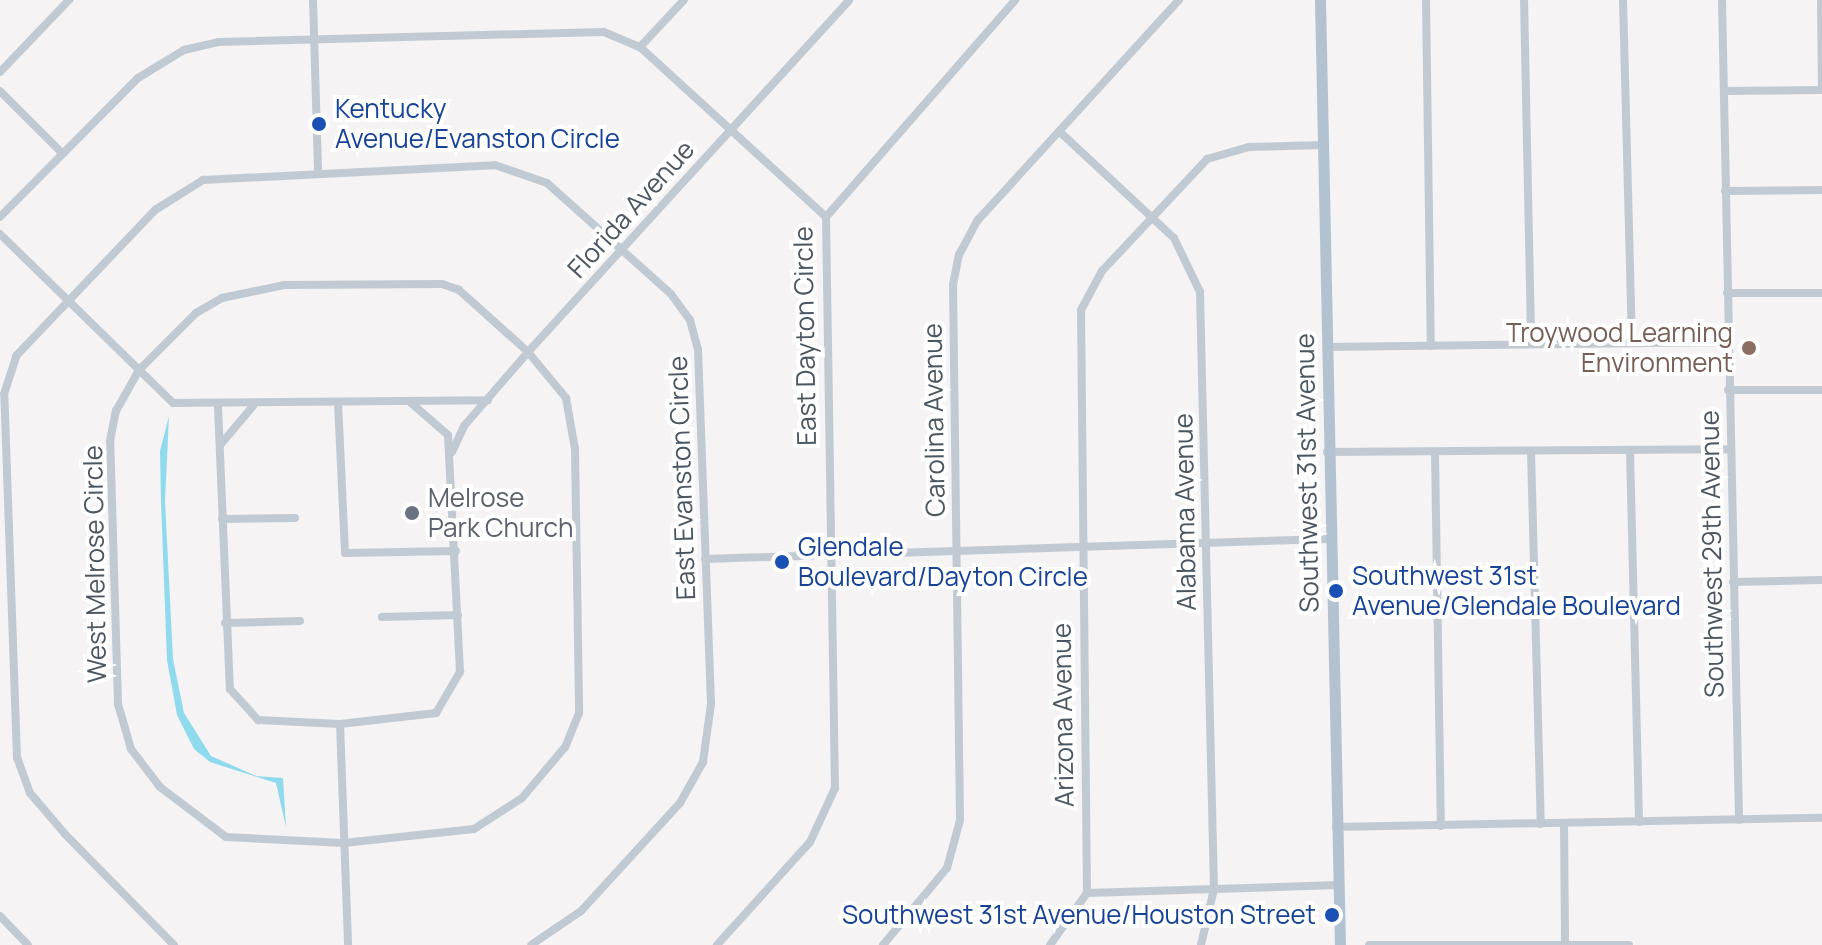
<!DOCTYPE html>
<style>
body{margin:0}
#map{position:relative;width:1822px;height:945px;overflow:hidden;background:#f5f3f3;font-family:Manrope,sans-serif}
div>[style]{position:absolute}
.water>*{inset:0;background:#90daee}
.minor>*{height:8px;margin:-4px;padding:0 4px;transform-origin:4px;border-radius:4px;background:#c1cad2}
.major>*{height:11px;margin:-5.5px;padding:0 5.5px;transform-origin:5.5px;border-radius:5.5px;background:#b3c2d1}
.dots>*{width:22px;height:22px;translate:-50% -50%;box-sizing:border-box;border:4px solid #fff;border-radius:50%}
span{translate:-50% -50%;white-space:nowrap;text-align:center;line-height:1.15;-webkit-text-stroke:8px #fff;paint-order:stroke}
.transit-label{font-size:26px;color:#164399}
.left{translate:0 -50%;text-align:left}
.right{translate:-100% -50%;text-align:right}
.street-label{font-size:26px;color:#4a5661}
.education-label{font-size:26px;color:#785e54}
.worship-label{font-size:26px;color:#5b616d}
</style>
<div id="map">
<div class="water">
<i style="clip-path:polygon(169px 416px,165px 501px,173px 659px,184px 713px,211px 756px,256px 776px,283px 778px,286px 827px,276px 783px,210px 762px,194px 749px,177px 715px,167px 660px,161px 502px,160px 451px)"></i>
</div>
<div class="minor">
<i style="left:313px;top:0;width:170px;rotate:88.3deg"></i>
<i style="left:1426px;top:0;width:346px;rotate:89.2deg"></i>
<i style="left:1524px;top:0;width:344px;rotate:88.8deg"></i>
<i style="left:1623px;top:0;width:343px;rotate:88.5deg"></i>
<i style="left:1722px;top:0;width:820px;rotate:88.81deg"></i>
<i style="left:1821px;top:0;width:90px;rotate:89.4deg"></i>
<i style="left:640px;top:47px;width:64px;rotate:-46.9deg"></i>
<i style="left:0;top:72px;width:100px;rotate:-46.2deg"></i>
<i style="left:0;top:91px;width:88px;rotate:45deg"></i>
<i style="left:1724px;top:91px;width:98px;rotate:-0.6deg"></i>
<i style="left:1061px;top:133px;width:154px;rotate:42.9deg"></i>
<i style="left:1174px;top:238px;width:60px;rotate:64.3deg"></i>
<i style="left:1200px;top:292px;width:597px;rotate:88.66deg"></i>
<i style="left:1214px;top:889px;width:57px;rotate:103.1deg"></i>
<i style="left:1725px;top:191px;width:97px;rotate:-0.6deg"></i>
<i style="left:0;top:217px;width:196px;rotate:-45.2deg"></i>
<i style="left:138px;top:78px;width:54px;rotate:-31.3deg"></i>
<i style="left:184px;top:50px;width:35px;rotate:-13deg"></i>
<i style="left:218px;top:42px;width:386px;rotate:-1.5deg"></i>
<i style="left:604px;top:32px;width:39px;rotate:23deg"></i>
<i style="left:640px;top:47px;width:252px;rotate:42.4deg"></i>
<i style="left:826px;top:217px;width:571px;rotate:89.1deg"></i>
<i style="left:835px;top:788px;width:60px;rotate:114.8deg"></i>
<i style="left:810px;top:842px;width:139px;rotate:132.1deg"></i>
<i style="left:826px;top:217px;width:288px;rotate:-48.9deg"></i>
<i style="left:0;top:234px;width:242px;rotate:44.3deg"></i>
<i style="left:173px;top:403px;width:315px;rotate:-0.5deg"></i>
<i style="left:442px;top:284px;width:18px;rotate:19deg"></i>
<i style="left:459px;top:290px;width:93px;rotate:41.9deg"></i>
<i style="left:528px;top:352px;width:60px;rotate:50.4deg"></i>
<i style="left:566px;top:398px;width:52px;rotate:80deg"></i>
<i style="left:575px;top:449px;width:264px;rotate:89.1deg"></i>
<i style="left:579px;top:713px;width:37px;rotate:112deg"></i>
<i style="left:565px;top:747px;width:67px;rotate:130.1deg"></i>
<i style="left:522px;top:798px;width:57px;rotate:147.1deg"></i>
<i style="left:474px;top:829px;width:131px;rotate:173.9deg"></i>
<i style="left:344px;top:843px;width:118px;rotate:-177.1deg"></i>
<i style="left:226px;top:837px;width:83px;rotate:-142.9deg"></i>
<i style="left:160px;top:787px;width:48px;rotate:-127.3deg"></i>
<i style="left:131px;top:749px;width:47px;rotate:-106.1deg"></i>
<i style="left:118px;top:704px;width:263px;rotate:-91.7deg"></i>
<i style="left:110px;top:441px;width:31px;rotate:-79deg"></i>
<i style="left:116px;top:411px;width:47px;rotate:-60.7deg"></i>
<i style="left:139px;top:370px;width:81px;rotate:-45deg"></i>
<i style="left:196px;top:313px;width:30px;rotate:-30deg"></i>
<i style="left:222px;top:298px;width:63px;rotate:-11.8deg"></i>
<i style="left:284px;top:285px;width:158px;rotate:-0.4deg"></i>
<i style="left:1727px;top:293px;width:95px"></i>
<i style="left:1327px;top:347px;width:401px;rotate:-0.7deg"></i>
<i style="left:1728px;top:390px;width:94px"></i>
<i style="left:338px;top:403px;width:150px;rotate:87.3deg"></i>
<i style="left:345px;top:553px;width:111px;rotate:-1deg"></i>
<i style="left:218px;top:406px;width:283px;rotate:87.6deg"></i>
<i style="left:230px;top:689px;width:42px;rotate:47.9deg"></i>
<i style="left:258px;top:720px;width:82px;rotate:2.8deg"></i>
<i style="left:340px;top:724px;width:97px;rotate:-6.5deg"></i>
<i style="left:436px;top:713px;width:48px;rotate:-59.7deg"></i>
<i style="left:460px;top:672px;width:237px;rotate:-92.9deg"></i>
<i style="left:448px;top:435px;width:50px;rotate:-139deg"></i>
<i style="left:221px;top:444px;width:50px;rotate:-49.9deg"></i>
<i style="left:1531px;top:451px;width:373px;rotate:88.5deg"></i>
<i style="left:1630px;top:451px;width:371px;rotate:88.6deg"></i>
<i style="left:452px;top:452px;width:29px;rotate:-65deg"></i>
<i style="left:464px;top:426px;width:98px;rotate:-49.1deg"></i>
<i style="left:528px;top:352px;width:476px;rotate:-47.6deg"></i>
<i style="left:1327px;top:452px;width:403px;rotate:-0.4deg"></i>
<i style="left:1435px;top:452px;width:374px;rotate:89.1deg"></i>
<i style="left:222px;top:519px;width:73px;rotate:-0.8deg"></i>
<i style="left:705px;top:559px;width:624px;rotate:-1.84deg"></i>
<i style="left:1733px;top:582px;width:89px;rotate:-1.3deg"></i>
<i style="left:382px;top:617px;width:76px;rotate:-1.5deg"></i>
<i style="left:225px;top:623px;width:75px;rotate:-1.5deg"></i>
<i style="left:340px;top:724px;width:221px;rotate:87.9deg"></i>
<i style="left:1564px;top:823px;width:118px;rotate:89.5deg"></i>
<i style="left:1336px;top:827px;width:486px;rotate:-1.1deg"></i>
<i style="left:1087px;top:893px;width:251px;rotate:-1.8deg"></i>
<i style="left:0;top:916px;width:40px;rotate:46deg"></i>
<i style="left:174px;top:945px;width:156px;rotate:-134.5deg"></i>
<i style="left:65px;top:834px;width:54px;rotate:-130.5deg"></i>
<i style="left:30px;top:793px;width:37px;rotate:-110deg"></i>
<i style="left:17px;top:758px;width:364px;rotate:-92deg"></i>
<i style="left:4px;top:394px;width:40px;rotate:-72deg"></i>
<i style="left:16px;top:356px;width:202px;rotate:-46.4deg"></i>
<i style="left:155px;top:210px;width:57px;rotate:-32deg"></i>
<i style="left:203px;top:180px;width:292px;rotate:-2.9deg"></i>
<i style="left:495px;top:165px;width:55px;rotate:19.1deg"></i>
<i style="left:547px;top:183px;width:166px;rotate:41.8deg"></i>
<i style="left:671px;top:294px;width:32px;rotate:54deg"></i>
<i style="left:690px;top:320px;width:30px;rotate:75deg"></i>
<i style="left:698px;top:349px;width:355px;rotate:87.9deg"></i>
<i style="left:711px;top:704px;width:59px;rotate:97.9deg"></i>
<i style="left:703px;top:762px;width:47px;rotate:119.3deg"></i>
<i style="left:680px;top:803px;width:147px;rotate:132.5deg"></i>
<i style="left:581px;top:911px;width:60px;rotate:145.8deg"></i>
<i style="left:883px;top:945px;width:100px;rotate:-50.3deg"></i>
<i style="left:947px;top:868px;width:50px;rotate:-74.8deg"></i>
<i style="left:960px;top:820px;width:535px;rotate:-90.75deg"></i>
<i style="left:953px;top:285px;width:31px;rotate:-79deg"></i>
<i style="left:959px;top:255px;width:40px;rotate:-62deg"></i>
<i style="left:978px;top:220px;width:298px;rotate:-47.6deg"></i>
<i style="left:1050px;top:945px;width:64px;rotate:-54.6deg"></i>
<i style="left:1087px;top:893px;width:583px;rotate:-90.59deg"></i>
<i style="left:1081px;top:310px;width:44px;rotate:-61.7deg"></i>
<i style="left:1102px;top:271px;width:154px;rotate:-46.8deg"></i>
<i style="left:1207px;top:159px;width:44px;rotate:-15.9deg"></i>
<i style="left:1249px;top:147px;width:74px;rotate:-1.5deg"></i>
<i style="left:1369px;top:945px;width:260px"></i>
</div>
<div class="major">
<i style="left:1320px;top:0;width:945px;rotate:88.79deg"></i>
</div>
<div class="dots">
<i style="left:319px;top:124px;background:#1a4fb4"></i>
<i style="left:1749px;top:348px;background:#8d6e63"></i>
<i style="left:412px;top:513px;background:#6b7280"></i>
<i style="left:782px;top:562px;background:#1a4fb4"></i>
<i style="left:1336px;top:591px;background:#1a4fb4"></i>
<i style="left:1332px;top:915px;background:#1a4fb4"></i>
</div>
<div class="transit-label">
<span class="left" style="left:335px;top:124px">Kentucky<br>Avenue/Evanston Circle</span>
<span class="left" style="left:798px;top:562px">Glendale<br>Boulevard/Dayton Circle</span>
<span class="left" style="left:1352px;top:591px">Southwest 31st<br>Avenue/Glendale Boulevard</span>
<span class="right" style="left:1316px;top:915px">Southwest 31st Avenue/Houston Street</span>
</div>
<div class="street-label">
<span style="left:631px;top:209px;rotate:-48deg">Florida Avenue</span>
<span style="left:805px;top:336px;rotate:-91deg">East Dayton Circle</span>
<span style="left:934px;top:420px;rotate:-91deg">Carolina Avenue</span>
<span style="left:1307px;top:473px;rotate:-91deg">Southwest 31st Avenue</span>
<span style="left:682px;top:478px;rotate:-92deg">East Evanston Circle</span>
<span style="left:1185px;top:512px;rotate:-91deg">Alabama Avenue</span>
<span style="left:1712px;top:554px;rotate:-91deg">Southwest 29th Avenue</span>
<span style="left:95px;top:564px;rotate:-91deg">West Melrose Circle</span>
<span style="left:1063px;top:715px;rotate:-91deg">Arizona Avenue</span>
</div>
<div class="education-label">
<span class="right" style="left:1733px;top:348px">Troywood Learning<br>Environment</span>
</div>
<div class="worship-label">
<span class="left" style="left:428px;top:513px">Melrose<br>Park Church</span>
</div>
</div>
